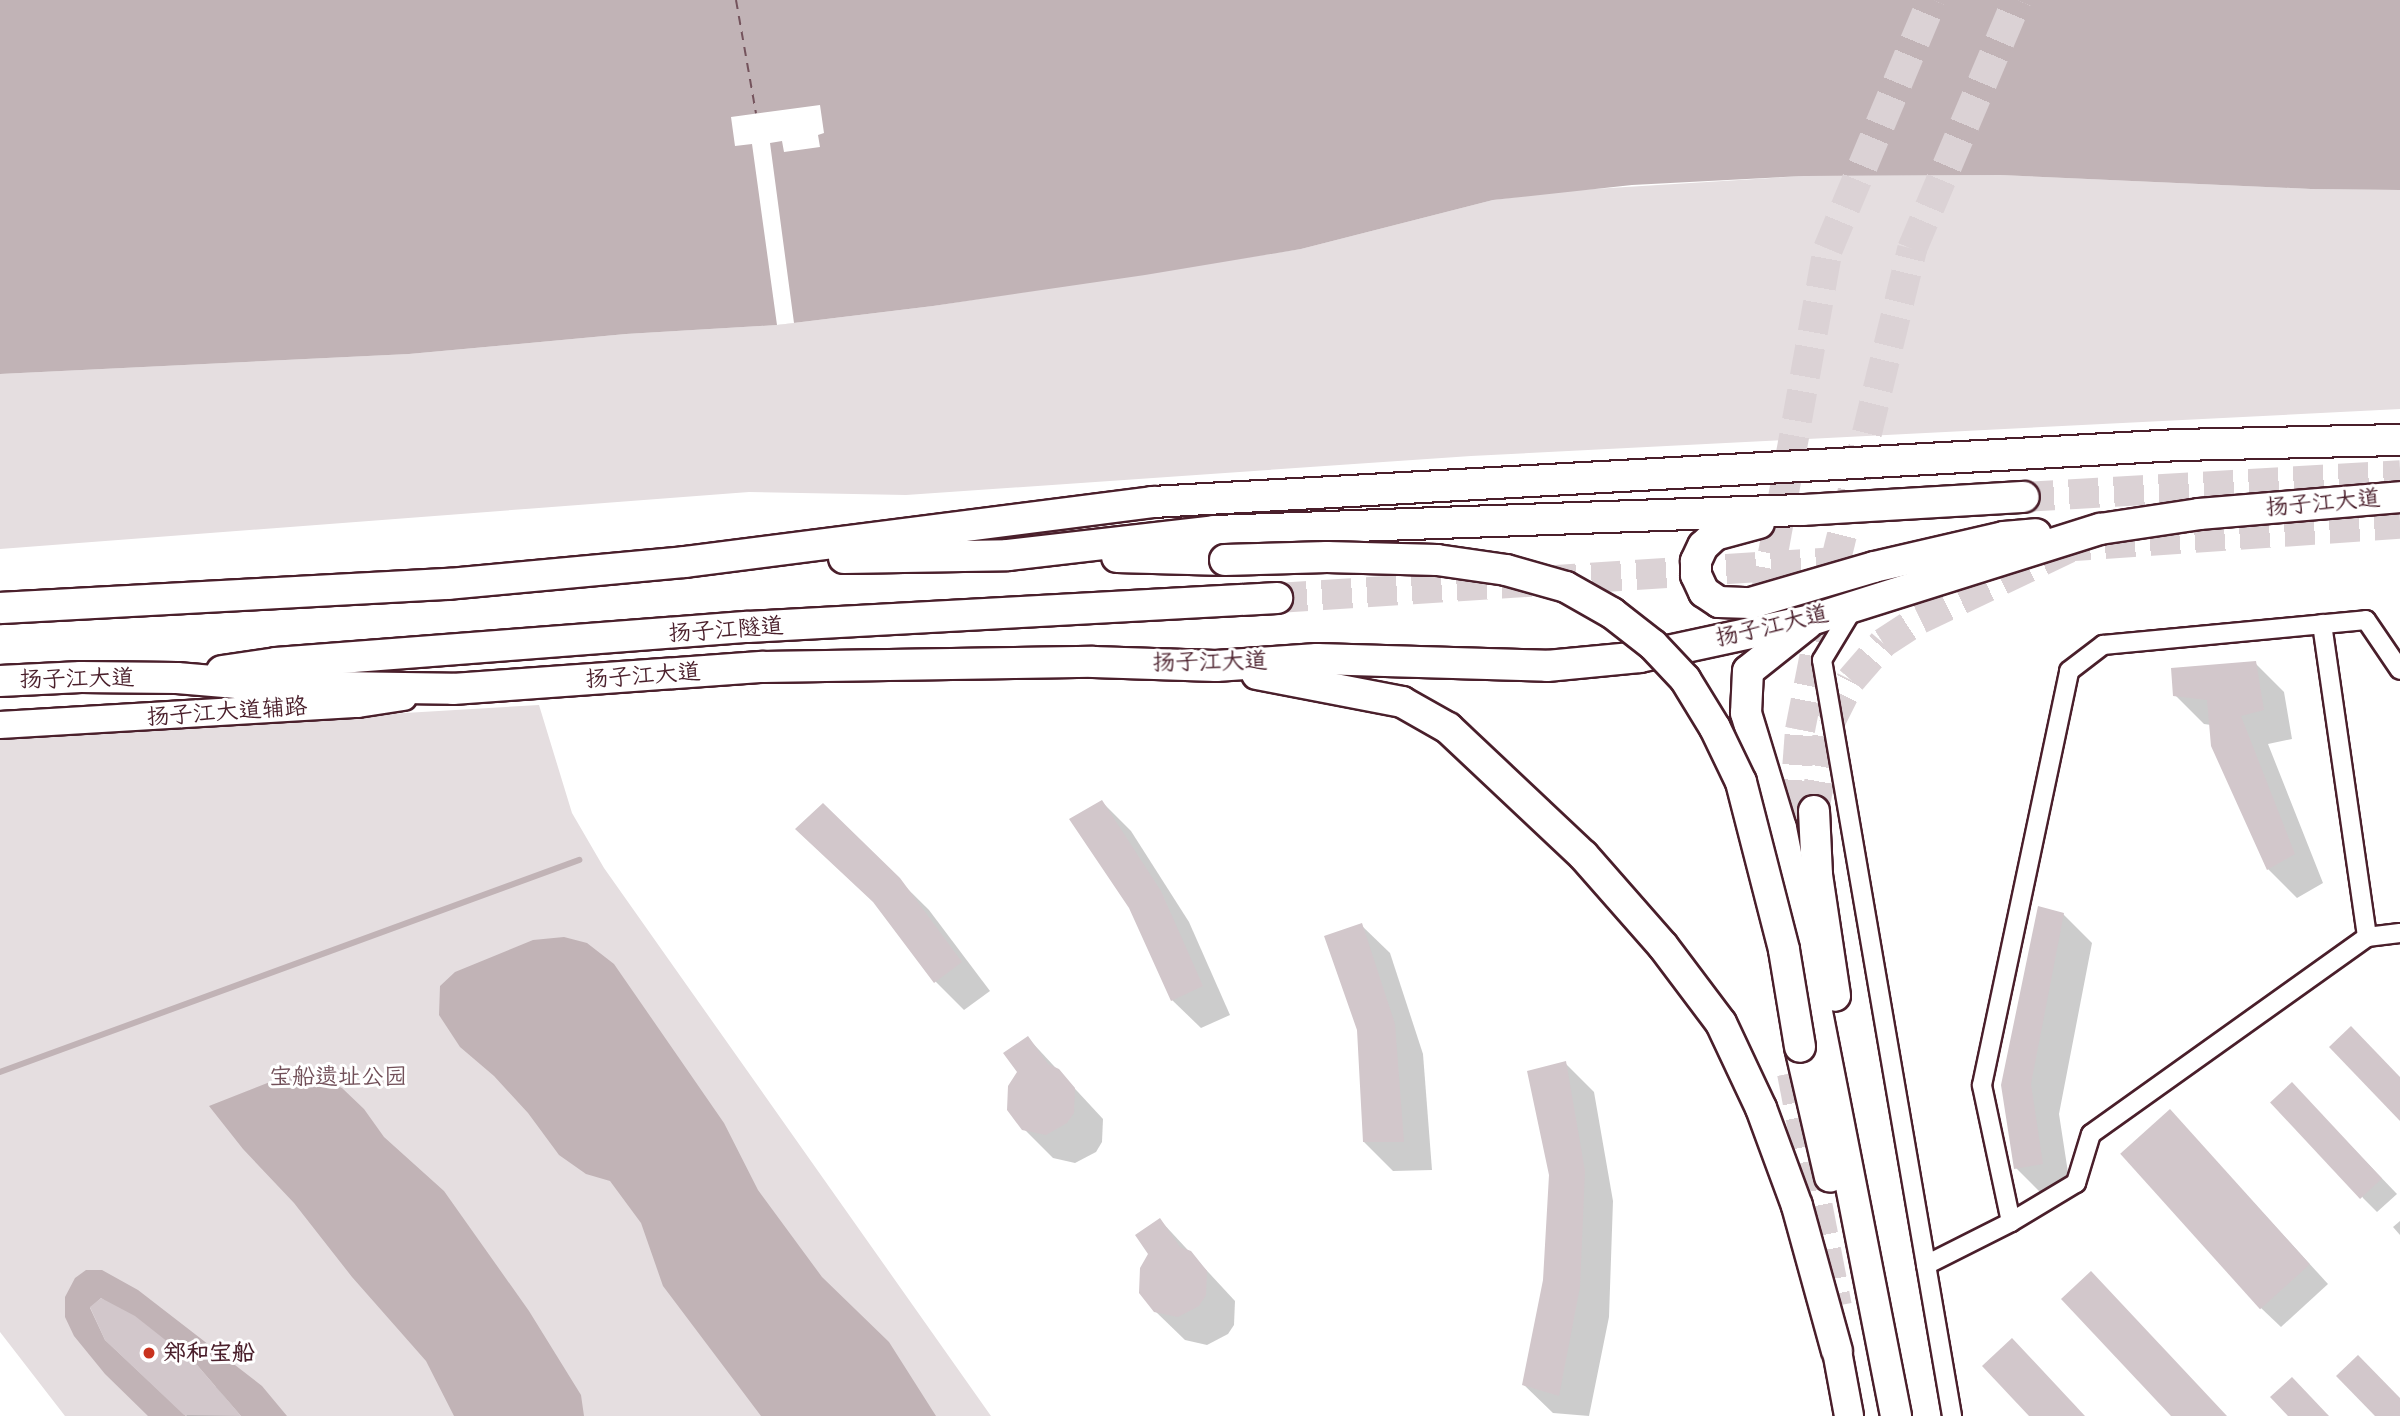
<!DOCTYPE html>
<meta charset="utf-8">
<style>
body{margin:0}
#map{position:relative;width:2400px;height:1416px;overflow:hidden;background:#fff;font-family:Sriracha,"LXGW WenKai TC",sans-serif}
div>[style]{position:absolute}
.green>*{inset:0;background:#e5dee0}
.water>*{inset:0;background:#c1b3b6}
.pier>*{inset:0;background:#fff}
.shadow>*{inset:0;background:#0003}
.stream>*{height:6px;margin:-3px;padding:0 3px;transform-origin:3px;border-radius:3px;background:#c1b3b6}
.ferry>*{height:2px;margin-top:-1px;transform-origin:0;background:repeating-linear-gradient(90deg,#74535c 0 9px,transparent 0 16px)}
.building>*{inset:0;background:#d2c7cb;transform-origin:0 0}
.trunk-tunnel>*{height:30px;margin-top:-15px;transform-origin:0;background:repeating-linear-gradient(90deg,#dbd2d5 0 30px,transparent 0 45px)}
.roads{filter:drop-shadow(2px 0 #4a1f2b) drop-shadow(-2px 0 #4a1f2b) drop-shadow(0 2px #4a1f2b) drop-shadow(0 -2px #4a1f2b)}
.minor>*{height:18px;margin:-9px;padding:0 9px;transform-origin:9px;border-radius:9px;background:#fff}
.secondary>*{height:26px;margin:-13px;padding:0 13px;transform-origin:13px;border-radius:13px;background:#fff}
.primary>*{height:28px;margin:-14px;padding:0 14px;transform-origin:14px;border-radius:14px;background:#fff}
.trunk>*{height:30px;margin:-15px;padding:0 15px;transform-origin:15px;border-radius:15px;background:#fff}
.bridges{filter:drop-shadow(2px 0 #4a1f2b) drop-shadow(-2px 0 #4a1f2b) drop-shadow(0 2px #4a1f2b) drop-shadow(0 -2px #4a1f2b)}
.trunk-bridge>*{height:30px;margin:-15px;padding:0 15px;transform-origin:15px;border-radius:15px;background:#fff}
.dots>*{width:19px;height:19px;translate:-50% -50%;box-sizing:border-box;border:4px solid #fff;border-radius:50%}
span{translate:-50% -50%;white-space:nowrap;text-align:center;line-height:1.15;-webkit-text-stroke:6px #fff;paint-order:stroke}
.street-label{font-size:23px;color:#4a1f2b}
.park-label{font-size:23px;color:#714f58}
.poi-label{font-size:23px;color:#4a1f2b;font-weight:700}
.left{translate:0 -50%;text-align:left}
</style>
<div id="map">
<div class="green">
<i style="clip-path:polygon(2000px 175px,2311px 189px,2400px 190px,2400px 409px,1471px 456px,906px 495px,749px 492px,0 549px,0 374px,409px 354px,626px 334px,777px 325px,933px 306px,1301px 249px,1493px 200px,1561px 191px,1804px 176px)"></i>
<i style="clip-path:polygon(539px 705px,572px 813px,604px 868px,991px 1416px,65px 1416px,0 1332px,0 737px)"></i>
</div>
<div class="water">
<i style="clip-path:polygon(0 0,2400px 0,2400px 190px,2311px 189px,2000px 175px,1804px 176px,1632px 185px,1493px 200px,1301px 249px,1145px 275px,933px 306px,777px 325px,626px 334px,409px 354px,0 374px)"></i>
<i style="clip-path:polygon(564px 937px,587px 943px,614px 964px,724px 1123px,758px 1190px,822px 1277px,889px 1342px,936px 1416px,761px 1416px,663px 1286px,641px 1223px,610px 1181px,586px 1174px,559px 1155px,528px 1113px,494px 1076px,460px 1047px,439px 1015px,440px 986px,455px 972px,533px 940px)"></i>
<i style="clip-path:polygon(298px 1071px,342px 1088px,364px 1109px,384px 1137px,444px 1191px,529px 1311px,581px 1395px,584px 1416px,454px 1416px,426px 1361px,352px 1277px,294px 1203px,243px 1149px,209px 1106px)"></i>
<i style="clip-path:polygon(86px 1270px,102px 1270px,138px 1290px,262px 1386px,287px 1416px,241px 1416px,197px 1365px,101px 1298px,90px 1308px,105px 1340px,186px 1416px,148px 1416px,105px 1374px,74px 1336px,65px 1317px,65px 1297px,75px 1278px)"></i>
</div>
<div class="pier">
<i style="clip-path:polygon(820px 105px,824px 133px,818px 135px,820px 147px,784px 152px,782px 141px,770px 143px,794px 323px,777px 325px,752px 144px,735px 146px,731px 117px)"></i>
</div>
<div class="shadow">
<i style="clip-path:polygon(2255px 663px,2284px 692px,2292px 739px,2268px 744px,2323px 883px,2297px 898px,2268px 869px,2213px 746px,2211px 725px,2204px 724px,2175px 695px)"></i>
<i style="clip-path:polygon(1102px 802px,1131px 831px,1189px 922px,1230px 1015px,1201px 1028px,1172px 1000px)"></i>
<i style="clip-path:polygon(823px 805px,929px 910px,990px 991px,964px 1010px,936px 982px)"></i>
<i style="clip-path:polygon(2039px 908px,2063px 914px,2092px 943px,2059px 1114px,2071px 1192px,2045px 1197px,2016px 1168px,2002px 1085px)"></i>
<i style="clip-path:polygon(1361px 925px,1390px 953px,1423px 1054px,1432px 1170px,1393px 1171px,1364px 1142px)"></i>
<i style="clip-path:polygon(1028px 1038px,1103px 1119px,1102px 1142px,1096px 1152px,1075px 1163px,1053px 1158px,1023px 1128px,1019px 1072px)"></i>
<i style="clip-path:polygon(1565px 1063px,1594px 1092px,1613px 1201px,1609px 1317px,1589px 1416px,1553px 1413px,1524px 1385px,1545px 1280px)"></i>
<i style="clip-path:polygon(2306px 1099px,2397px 1194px,2377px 1212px,2363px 1198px)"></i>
<i style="clip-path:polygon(2170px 1111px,2328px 1284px,2281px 1327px,2261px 1308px)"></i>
<i style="clip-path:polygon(1160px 1220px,1235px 1301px,1234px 1325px,1228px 1334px,1207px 1345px,1185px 1340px,1155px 1311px,1151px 1254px)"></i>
<i style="clip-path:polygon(2400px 1221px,2400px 1235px,2393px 1227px)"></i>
<i style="clip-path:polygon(127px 1359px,216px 1387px,240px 1416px,187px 1416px)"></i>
</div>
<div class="stream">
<i style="left:0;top:1072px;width:617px;rotate:-20.11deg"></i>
</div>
<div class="ferry">
<i style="left:736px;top:0;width:115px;rotate:80deg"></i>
</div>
<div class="building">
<i style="clip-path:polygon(2256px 661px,2264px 710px,2241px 716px,2295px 854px,2267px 870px,2211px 746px,2207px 700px,2173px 696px,2171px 668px)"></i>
<i style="clip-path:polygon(1102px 800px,1161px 891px,1203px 986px,1171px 1001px,1129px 908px,1069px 819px)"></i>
<i style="clip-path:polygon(823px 803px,900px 878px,962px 962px,934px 983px,873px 902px,795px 829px)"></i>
<i style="clip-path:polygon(2038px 906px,2064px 913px,2031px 1084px,2043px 1164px,2014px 1169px,2001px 1085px)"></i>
<i style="clip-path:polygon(1362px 923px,1395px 1024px,1404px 1142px,1363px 1142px,1357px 1030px,1324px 936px)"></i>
<i style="clip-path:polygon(2351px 1026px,2400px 1077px,2400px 1121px,2329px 1047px)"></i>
<i style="clip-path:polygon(1028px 1036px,1048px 1064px,1059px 1069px,1075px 1088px,1074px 1113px,1067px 1123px,1046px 1135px,1022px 1130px,1007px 1110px,1008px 1086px,1017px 1072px,1003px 1053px)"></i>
<i style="clip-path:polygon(1566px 1061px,1585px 1171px,1580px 1287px,1559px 1396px,1522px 1385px,1543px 1280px,1549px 1175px,1527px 1071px)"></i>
<i style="left:2292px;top:1082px;width:132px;height:30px;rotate:47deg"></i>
<i style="left:2170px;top:1109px;width:209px;height:67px;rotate:48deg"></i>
<i style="clip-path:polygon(1160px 1218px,1180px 1247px,1191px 1251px,1207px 1271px,1206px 1295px,1199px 1306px,1178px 1317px,1154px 1312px,1139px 1293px,1140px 1268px,1148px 1254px,1135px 1235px)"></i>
<i style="clip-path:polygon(2091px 1271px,2227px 1416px,2171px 1416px,2061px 1299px)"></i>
<i style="clip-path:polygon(101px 1298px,135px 1316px,197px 1365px,241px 1416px,184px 1415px,105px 1340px,90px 1307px)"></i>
<i style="clip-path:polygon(2012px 1338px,2085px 1416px,2029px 1416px,1982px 1366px)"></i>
<i style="clip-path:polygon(2358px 1355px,2400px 1398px,2400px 1416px,2375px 1416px,2336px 1376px)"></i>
<i style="clip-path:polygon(2292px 1377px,2329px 1416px,2288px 1416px,2270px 1397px)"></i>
</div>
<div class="trunk-tunnel">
<i style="left:2024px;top:497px;width:377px;rotate:-3.3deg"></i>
<i style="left:2060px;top:547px;width:341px;rotate:-3.9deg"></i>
<i style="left:1277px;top:598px;width:577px;rotate:-3.68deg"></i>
<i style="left:1763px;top:623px;width:25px;rotate:-85deg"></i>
<i style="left:1765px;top:598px;width:355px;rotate:-79.8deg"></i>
<i style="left:1828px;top:249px;width:270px;rotate:-67.3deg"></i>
<i style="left:1814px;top:811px;width:90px;rotate:-79.8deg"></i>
<i style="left:1830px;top:722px;width:47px;rotate:-63.4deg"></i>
<i style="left:1851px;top:680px;width:49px;rotate:-49.1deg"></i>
<i style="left:1883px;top:643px;width:44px;rotate:-33deg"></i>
<i style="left:1920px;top:619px;width:165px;rotate:-25.5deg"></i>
<i style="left:1797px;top:863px;width:53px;rotate:-93.2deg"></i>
<i style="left:1794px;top:810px;width:80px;rotate:-85.7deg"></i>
<i style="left:1800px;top:730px;width:124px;rotate:-78.9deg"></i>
<i style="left:1824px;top:608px;width:370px;rotate:-76.2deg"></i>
<i style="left:1912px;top:249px;width:270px;rotate:-67.1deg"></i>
<i style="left:1792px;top:1073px;width:237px;rotate:79.1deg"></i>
</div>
<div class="roads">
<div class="minor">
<i style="left:1854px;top:607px;width:62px;rotate:121.1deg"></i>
<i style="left:1822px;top:660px;width:767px;rotate:80.24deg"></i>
<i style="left:2322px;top:624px;width:316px;rotate:81.8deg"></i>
<i style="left:2011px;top:1222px;width:76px;rotate:-31deg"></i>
<i style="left:2076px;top:1183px;width:51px;rotate:-73deg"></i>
<i style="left:2091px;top:1134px;width:339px;rotate:-35.5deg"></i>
<i style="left:2367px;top:937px;width:33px;rotate:-7deg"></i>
<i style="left:1926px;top:1265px;width:95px;rotate:-26.8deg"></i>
<i style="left:2011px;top:1222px;width:140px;rotate:-102deg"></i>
<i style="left:1982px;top:1085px;width:423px;rotate:-78.1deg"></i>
<i style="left:2069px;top:671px;width:43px;rotate:-37.4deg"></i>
<i style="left:2103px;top:645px;width:264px;rotate:-5.4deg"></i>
<i style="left:2366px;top:620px;width:60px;rotate:55.8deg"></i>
</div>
<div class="secondary">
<i style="left:0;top:725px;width:359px;rotate:-3.4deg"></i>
<i style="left:358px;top:704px;width:46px;rotate:-8.8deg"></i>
</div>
<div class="primary">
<i style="left:1837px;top:1351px;width:66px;rotate:79.5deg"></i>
</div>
<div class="trunk">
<i style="left:1759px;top:523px;width:46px;rotate:164.7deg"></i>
<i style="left:1715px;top:535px;width:16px;rotate:137deg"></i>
<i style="left:1703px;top:546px;width:17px;rotate:115deg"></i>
<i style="left:1696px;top:561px;width:14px;rotate:90deg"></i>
<i style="left:1696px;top:575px;width:19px;rotate:65deg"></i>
<i style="left:1704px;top:592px;width:18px;rotate:34deg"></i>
<i style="left:1719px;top:602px;width:32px;rotate:2deg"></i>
<i style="left:1751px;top:603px;width:128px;rotate:-16.3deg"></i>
<i style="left:1874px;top:567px;width:133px;rotate:-13deg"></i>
<i style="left:2004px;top:537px;width:32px;rotate:-5deg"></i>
<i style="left:1117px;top:557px;width:108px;rotate:1.6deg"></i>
<i style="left:844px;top:558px;width:164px;rotate:-1deg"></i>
<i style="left:1008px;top:555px;width:208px;rotate:-6.6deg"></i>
<i style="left:1215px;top:531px;width:588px;rotate:-2.05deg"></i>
<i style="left:1803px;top:510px;width:221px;rotate:-3.4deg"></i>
<i style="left:0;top:608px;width:449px;rotate:-3.1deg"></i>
<i style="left:448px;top:584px;width:238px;rotate:-5.3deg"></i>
<i style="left:685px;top:562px;width:472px;rotate:-7.3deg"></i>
<i style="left:1153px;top:502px;width:1027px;rotate:-3.18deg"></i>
<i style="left:2178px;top:445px;width:222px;rotate:-1.3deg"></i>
<i style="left:1807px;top:624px;width:75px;rotate:141.5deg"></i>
<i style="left:1748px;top:671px;width:42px;rotate:92.7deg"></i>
<i style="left:1746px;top:713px;width:120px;rotate:73.1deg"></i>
<i style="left:1781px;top:828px;width:599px;rotate:78.93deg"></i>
<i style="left:222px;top:671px;width:55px;rotate:-8.4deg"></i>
<i style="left:276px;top:663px;width:473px;rotate:-4.4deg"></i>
<i style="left:748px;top:627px;width:530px;rotate:-3.14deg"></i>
<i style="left:1257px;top:674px;width:148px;rotate:10.9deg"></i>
<i style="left:1402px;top:702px;width:53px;rotate:29.5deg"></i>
<i style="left:1448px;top:728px;width:185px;rotate:43.3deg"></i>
<i style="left:1583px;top:855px;width:121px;rotate:48.7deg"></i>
<i style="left:1663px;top:946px;width:96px;rotate:53deg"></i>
<i style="left:1721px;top:1023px;width:94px;rotate:64.8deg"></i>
<i style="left:1761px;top:1108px;width:104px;rotate:69.8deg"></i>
<i style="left:1797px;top:1206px;width:150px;rotate:74.6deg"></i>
<i style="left:0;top:681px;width:81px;rotate:-2.8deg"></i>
<i style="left:81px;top:677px;width:96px;rotate:0.6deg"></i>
<i style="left:177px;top:678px;width:95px;rotate:4.8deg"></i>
<i style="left:272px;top:686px;width:181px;rotate:0.9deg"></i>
<i style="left:453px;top:689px;width:311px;rotate:-4.1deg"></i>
<i style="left:763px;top:667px;width:330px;rotate:-0.9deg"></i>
<i style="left:1093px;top:662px;width:123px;rotate:1.9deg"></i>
<i style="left:1216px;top:666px;width:101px;rotate:-4deg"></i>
<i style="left:1317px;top:659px;width:230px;rotate:1.7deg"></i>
<i style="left:1547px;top:666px;width:93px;rotate:-5.5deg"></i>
<i style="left:1640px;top:657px;width:175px;rotate:-12.2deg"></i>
<i style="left:1811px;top:620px;width:303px;rotate:-17.5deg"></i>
<i style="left:2100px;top:529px;width:100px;rotate:-8.6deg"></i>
<i style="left:2199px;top:514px;width:202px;rotate:-4.8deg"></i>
<i style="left:1814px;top:811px;width:64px;rotate:87.3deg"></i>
<i style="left:1817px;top:875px;width:122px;rotate:81.5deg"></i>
<i style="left:1800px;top:1047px;width:133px;rotate:77deg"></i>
</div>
</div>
<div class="bridges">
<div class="trunk-bridge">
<i style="left:1225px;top:560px;width:102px;rotate:-1.7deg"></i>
<i style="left:1327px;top:557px;width:110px;rotate:1.6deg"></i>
<i style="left:1437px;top:560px;width:70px;rotate:8.2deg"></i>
<i style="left:1506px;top:570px;width:62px;rotate:15.8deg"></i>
<i style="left:1566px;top:587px;width:53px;rotate:29.5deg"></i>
<i style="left:1612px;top:613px;width:52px;rotate:38deg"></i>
<i style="left:1653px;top:645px;width:47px;rotate:46.7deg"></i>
<i style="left:1685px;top:679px;width:57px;rotate:58.5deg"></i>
<i style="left:1715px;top:728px;width:60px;rotate:64.3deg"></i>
<i style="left:1741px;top:782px;width:173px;rotate:75.6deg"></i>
<i style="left:1784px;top:950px;width:98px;rotate:80.6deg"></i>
</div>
</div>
<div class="dots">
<i style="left:149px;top:1353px;background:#c8321e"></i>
</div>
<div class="street-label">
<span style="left:2323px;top:503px;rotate:-5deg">扬子江大道</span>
<span style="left:1772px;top:626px;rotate:-13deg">扬子江大道</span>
<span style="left:726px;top:630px;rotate:-4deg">扬子江隧道</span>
<span style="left:1210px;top:662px;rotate:-1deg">扬子江大道</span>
<span style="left:643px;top:676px;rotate:-4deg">扬子江大道</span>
<span style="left:77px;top:679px;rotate:-1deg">扬子江大道</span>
<span style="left:227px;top:712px;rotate:-4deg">扬子江大道辅路</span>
</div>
<div class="park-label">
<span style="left:338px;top:1077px">宝船遗址公园</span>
</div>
<div class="poi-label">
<span class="left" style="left:163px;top:1353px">郑和宝船</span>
</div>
</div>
